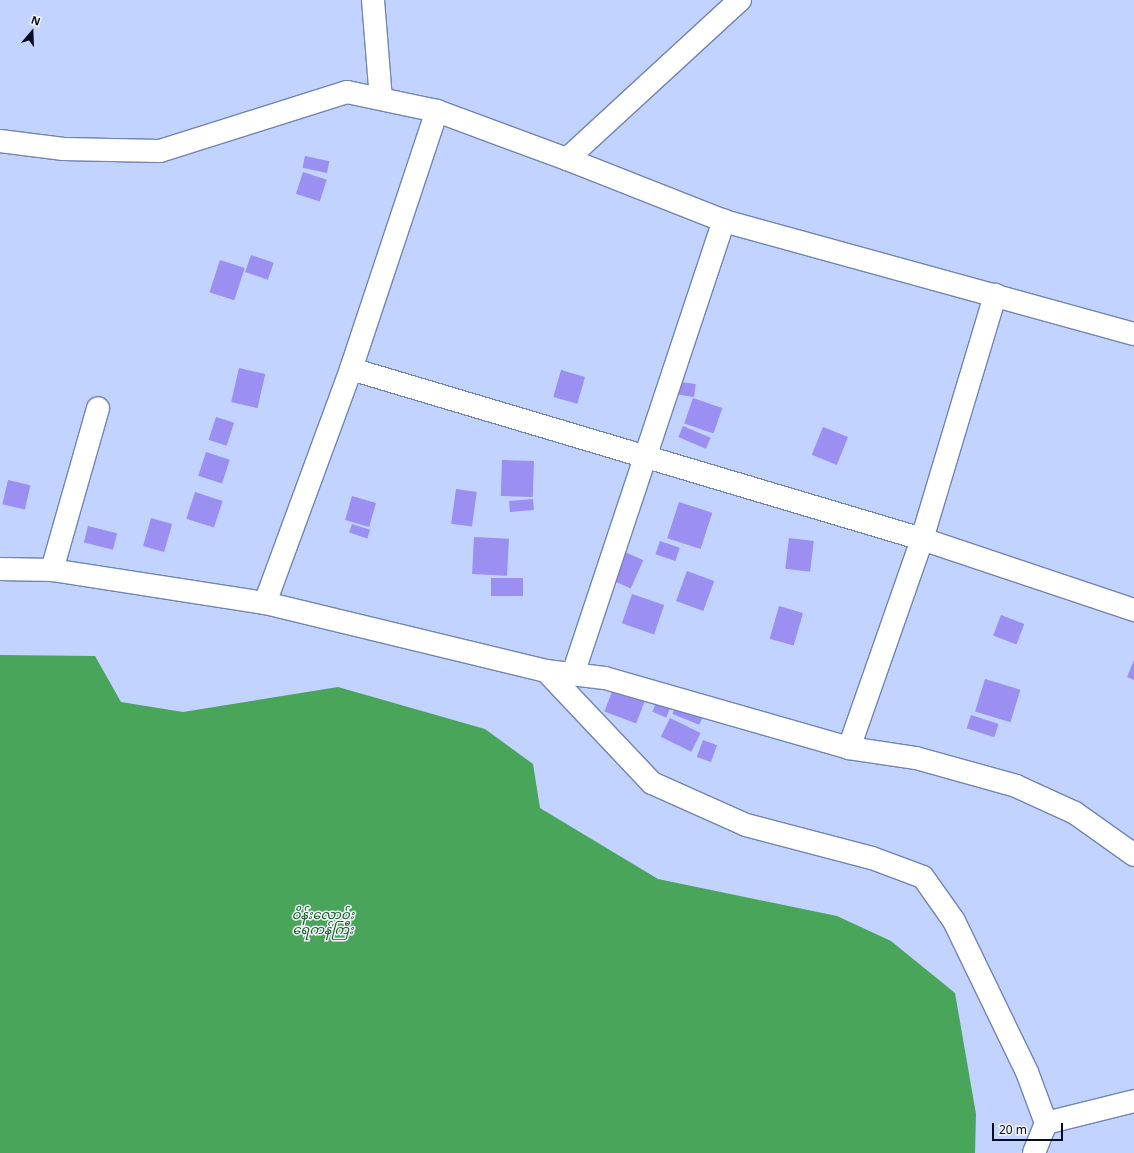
<!DOCTYPE html>
<meta charset="utf-8">
<style>
body{margin:0}
#map{position:relative;width:1134px;height:1153px;overflow:hidden;background:#c2d3ff;font-family:"Noto Sans","Noto Sans Myanmar",sans-serif}
div>[style]{position:absolute}
.water>*{inset:0;background:#48a55a}
.building>*{inset:0;background:#9b8ff2;transform-origin:0 0}
.roads{filter:drop-shadow(1px 0 #7084b6) drop-shadow(-1px 0 #7084b6) drop-shadow(0 1px #7084b6) drop-shadow(0 -1px #7084b6)}
.street>*{height:22px;margin:-11px;padding:0 11px;transform-origin:11px;border-radius:11px;background:#fff}
span{translate:-50% -50%;white-space:nowrap;text-align:center;line-height:1.15;-webkit-text-stroke:3px #f2f5fa;paint-order:stroke}
.water-label{font-size:13px;color:#185927;font-style:italic}
.north{position:absolute;left:12px;top:12px;width:40px;height:40px;-webkit-text-stroke:3px #f2f5fa;paint-order:stroke;rotate:19deg;font-size:11px;font-weight:700;line-height:16px;text-align:center;color:#070d20}
.north::after{content:'';display:block;margin:auto;width:14px;height:18px;background:#070d20;clip-path:polygon(50% 0,100% 100%,50% 72%,0 100%)}
.scale{position:absolute;left:992px;top:1123px;width:71px;height:18px;box-sizing:border-box;border:2px solid #070d20;border-top:0;padding-left:5px;font-size:12px;line-height:14px;white-space:nowrap;color:#070d20;-webkit-text-stroke:3px #f2f5fa;paint-order:stroke}
</style>
<div id="map">
<div class="water">
<i style="clip-path:polygon(0 655px,95px 656px,121px 702px,183px 712px,338px 687px,485px 729px,533px 764px,540px 808px,658px 879px,837px 916px,891px 941px,955px 993px,976px 1114px,975px 1153px,0 1153px)"></i>
</div>
<div class="building">
<i style="left:305px;top:156px;width:25px;height:12px;rotate:12deg"></i>
<i style="left:303px;top:172px;width:25px;height:23px;rotate:18deg"></i>
<i style="left:251px;top:255px;width:24px;height:18px;rotate:19deg"></i>
<i style="left:220px;top:260px;width:26px;height:34px;rotate:18deg"></i>
<i style="left:239px;top:368px;width:27px;height:35px;rotate:13deg"></i>
<i style="left:561px;top:370px;width:25px;height:28px;rotate:16deg"></i>
<i style="left:674px;top:381px;width:22px;height:13px;rotate:8deg"></i>
<i style="left:693px;top:398px;width:31px;height:27px;rotate:19deg"></i>
<i style="left:216px;top:417px;width:19px;height:24px;rotate:18deg"></i>
<i style="left:683px;top:426px;width:30px;height:12px;rotate:23deg"></i>
<i style="left:823px;top:427px;width:27px;height:30px;rotate:22deg"></i>
<i style="left:206px;top:452px;width:25px;height:25px;rotate:18deg"></i>
<i style="left:502px;top:460px;width:32px;height:36px;rotate:2deg"></i>
<i style="left:8px;top:480px;width:23px;height:25px;rotate:13deg"></i>
<i style="left:456px;top:489px;width:21px;height:35px;rotate:8deg"></i>
<i style="left:195px;top:492px;width:29px;height:28px;rotate:18deg"></i>
<i style="left:352px;top:496px;width:25px;height:25px;rotate:16deg"></i>
<i style="left:533px;top:499px;width:11px;height:24px;rotate:85deg"></i>
<i style="left:679px;top:502px;width:35px;height:38px;rotate:18deg"></i>
<i style="left:151px;top:518px;width:22px;height:29px;rotate:16deg"></i>
<i style="left:352px;top:524px;width:19px;height:9px;rotate:18deg"></i>
<i style="left:88px;top:526px;width:30px;height:17px;rotate:14deg"></i>
<i style="left:474px;top:537px;width:35px;height:37px;rotate:3deg"></i>
<i style="left:789px;top:538px;width:25px;height:31px;rotate:7deg"></i>
<i style="left:660px;top:541px;width:21px;height:14px;rotate:19deg"></i>
<i style="left:625px;top:552px;width:20px;height:31px;rotate:24deg"></i>
<i style="left:687px;top:571px;width:29px;height:32px;rotate:20deg"></i>
<i style="left:491px;top:578px;width:32px;height:18px"></i>
<i style="left:632px;top:594px;width:34px;height:31px;rotate:19deg"></i>
<i style="left:779px;top:606px;width:25px;height:34px;rotate:16deg"></i>
<i style="left:1001px;top:615px;width:25px;height:22px;rotate:21deg"></i>
<i style="clip-path:polygon(1134px 660px,1134px 680px,1127px 677px)"></i>
<i style="left:985px;top:679px;width:37px;height:34px;rotate:17deg"></i>
<i style="left:613px;top:689px;width:34px;height:24px;rotate:21deg"></i>
<i style="left:659px;top:696px;width:15px;height:17px;rotate:23deg"></i>
<i style="left:678px;top:700px;width:29px;height:15px;rotate:22deg"></i>
<i style="left:971px;top:715px;width:29px;height:14px;rotate:18deg"></i>
<i style="left:670px;top:718px;width:34px;height:21px;rotate:26deg"></i>
<i style="left:703px;top:740px;width:15px;height:18px;rotate:20deg"></i>
</div>
<div class="roads">
<div class="street">
<i style="left:373px;top:0;width:99px;rotate:85.4deg"></i>
<i style="left:0;top:141px;width:64px;rotate:7.2deg"></i>
<i style="left:63px;top:149px;width:97px;rotate:1.2deg"></i>
<i style="left:160px;top:151px;width:196px;rotate:-17.5deg"></i>
<i style="left:347px;top:92px;width:92px;rotate:11.9deg"></i>
<i style="left:437px;top:111px;width:139px;rotate:20.3deg"></i>
<i style="left:567px;top:159px;width:235px;rotate:-42.6deg"></i>
<i style="left:567px;top:159px;width:169px;rotate:21.5deg"></i>
<i style="left:724px;top:221px;width:425px;rotate:15.4deg"></i>
<i style="left:351px;top:369px;width:596px;rotate:16.58deg"></i>
<i style="left:922px;top:539px;width:224px;rotate:18.5deg"></i>
<i style="left:0;top:569px;width:52px;rotate:1.1deg"></i>
<i style="left:52px;top:570px;width:216px;rotate:8.8deg"></i>
<i style="left:265px;top:603px;width:289px;rotate:13.6deg"></i>
<i style="left:546px;top:671px;width:154px;rotate:46.6deg"></i>
<i style="left:652px;top:783px;width:103px;rotate:24.1deg"></i>
<i style="left:746px;top:825px;width:130px;rotate:14.7deg"></i>
<i style="left:872px;top:858px;width:54px;rotate:20.4deg"></i>
<i style="left:923px;top:877px;width:54px;rotate:54.8deg"></i>
<i style="left:954px;top:921px;width:168px;rotate:64.2deg"></i>
<i style="left:1027px;top:1072px;width:54px;rotate:69.6deg"></i>
<i style="left:1046px;top:1123px;width:32px;rotate:112deg"></i>
<i style="left:52px;top:570px;width:168px;rotate:-74.1deg"></i>
<i style="left:265px;top:603px;width:249px;rotate:-69.8deg"></i>
<i style="left:351px;top:369px;width:272px;rotate:-71.6deg"></i>
<i style="left:546px;top:671px;width:59px;rotate:6.8deg"></i>
<i style="left:605px;top:678px;width:254px;rotate:16deg"></i>
<i style="left:849px;top:748px;width:68px;rotate:8.5deg"></i>
<i style="left:916px;top:758px;width:104px;rotate:15.6deg"></i>
<i style="left:1016px;top:786px;width:65px;rotate:24.6deg"></i>
<i style="left:1075px;top:813px;width:72px;rotate:35.4deg"></i>
<i style="left:573px;top:674px;width:478px;rotate:-71.6deg"></i>
<i style="left:849px;top:748px;width:221px;rotate:-70.7deg"></i>
<i style="left:922px;top:539px;width:255px;rotate:-73.3deg"></i>
<i style="left:1046px;top:1123px;width:91px;rotate:-14deg"></i>
</div>
</div>
<div class="water-label">
<span style="left:323px;top:922px">ဝိန်းလောဝ်း<br>ရေကန်ကြီး</span>
</div>
<div class="north">N</div>
<div class="scale">20 m</div>
</div>
